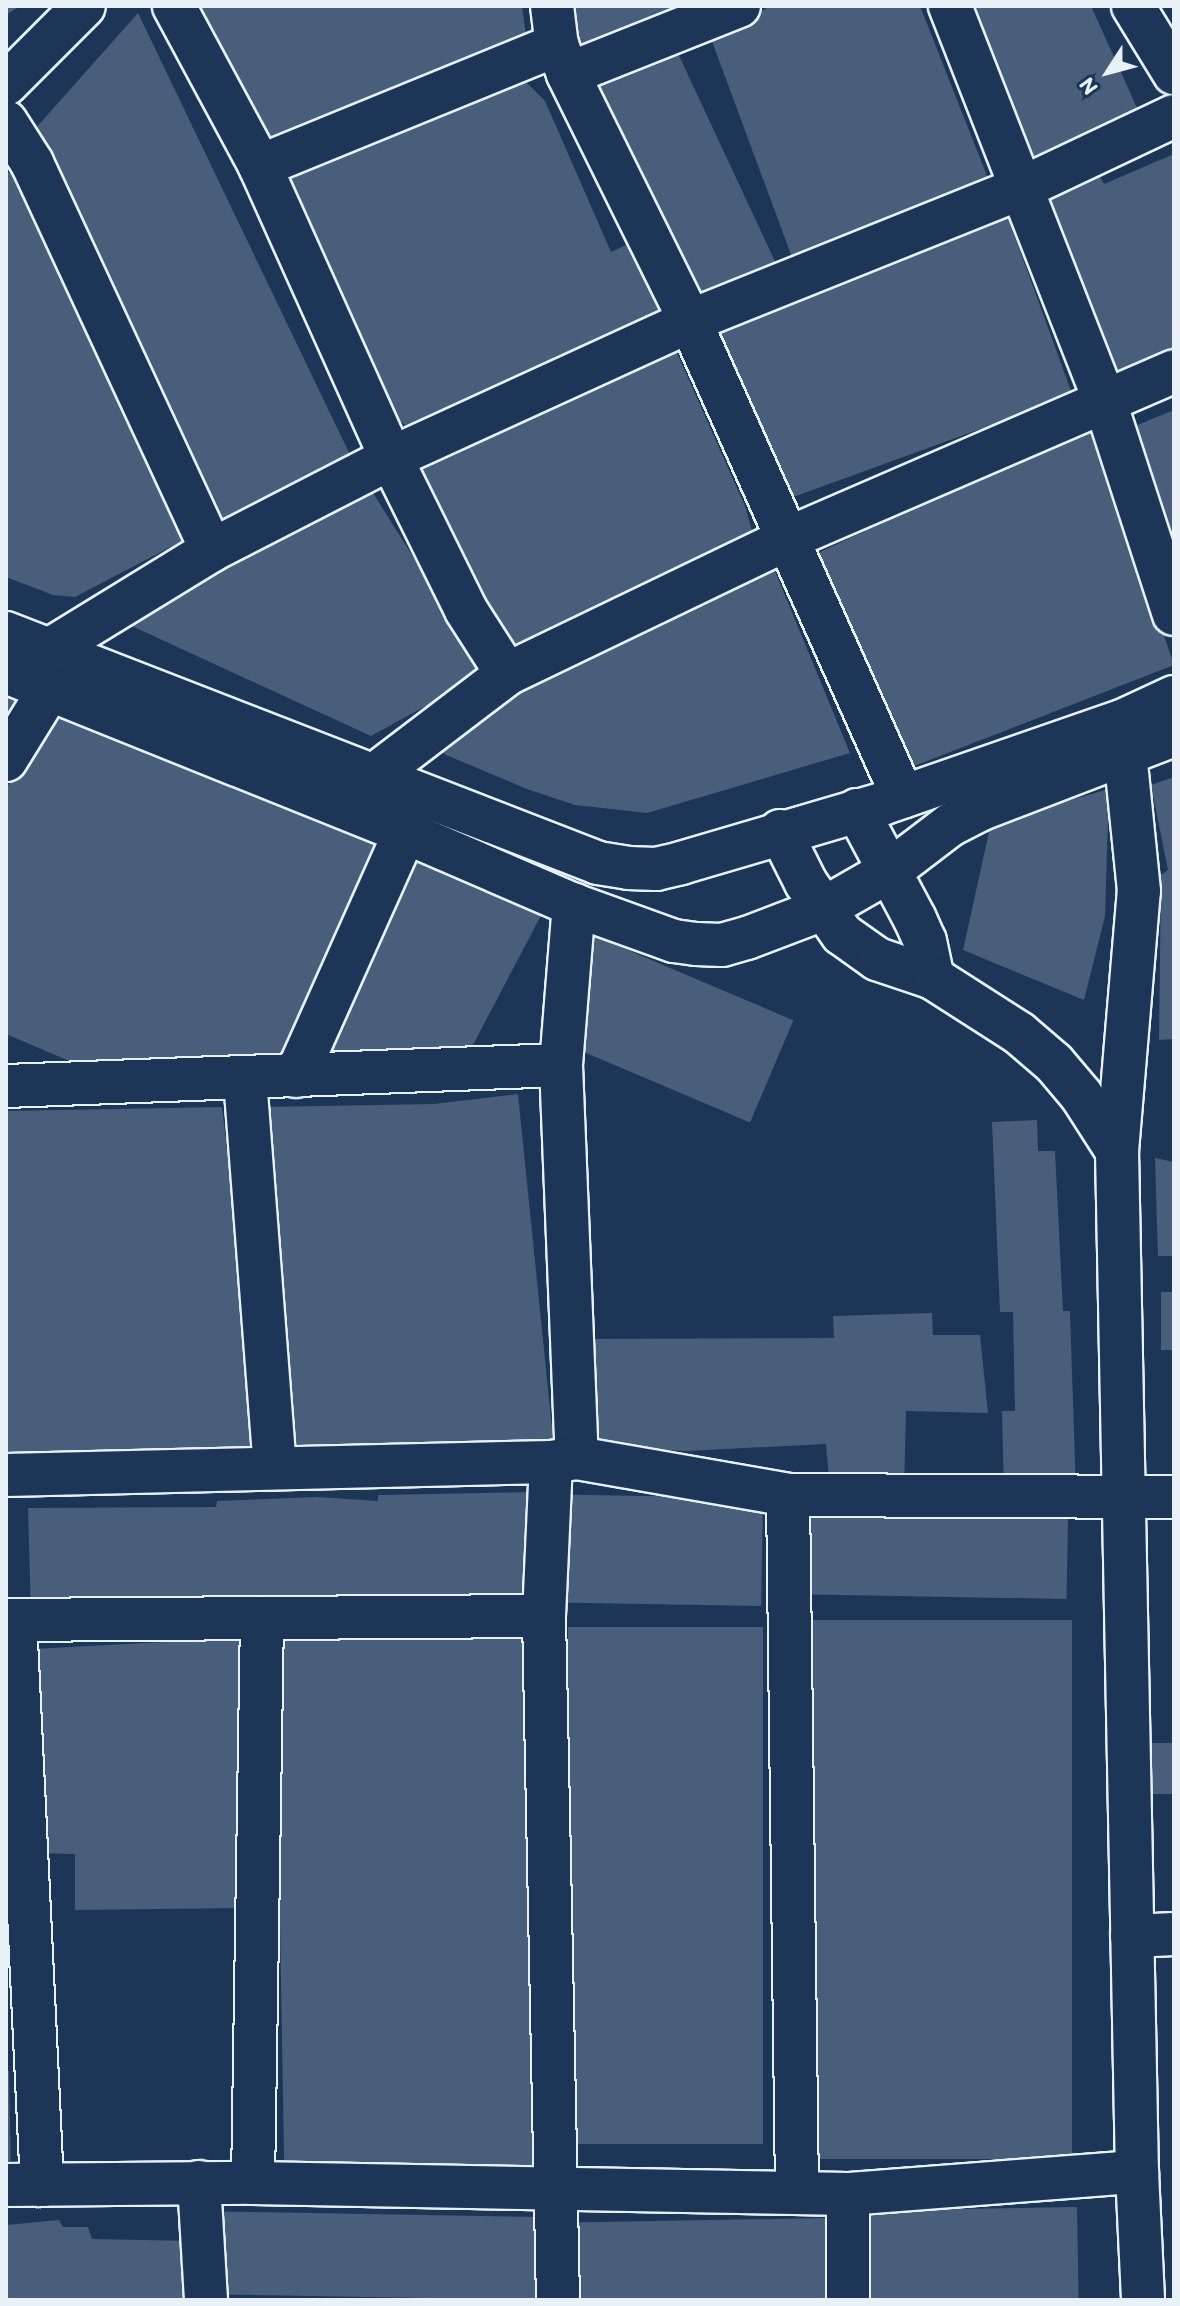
<!DOCTYPE html>
<style>
body{margin:0}
#map{position:relative;width:1180px;height:2306px;overflow:hidden;background:#1d3557;font-family:Itim,sans-serif}
div>[style]{position:absolute}
.building>*{inset:0;background:#495e7a;transform-origin:0 0}
.roads{filter:drop-shadow(2px 0 #e8f1f8) drop-shadow(-2px 0 #e8f1f8) drop-shadow(0 2px #e8f1f8) drop-shadow(0 -2px #e8f1f8)}
.minor>*{height:42px;margin:-21px;padding:0 21px;transform-origin:21px;border-radius:21px;background:#1d3557}
span{translate:-50% -50%;white-space:nowrap;text-align:center;line-height:1.15;-webkit-text-stroke:6px #1d3557;paint-order:stroke}
.frame{position:absolute;inset:0;border:8px solid #e8f1f8;pointer-events:none}
.north{position:absolute;left:1068px;top:32px;width:80px;height:80px;-webkit-text-stroke:6px #1d3557;paint-order:stroke;rotate:234deg;font-size:22px;font-weight:700;line-height:32px;text-align:center;color:#e8f1f8}
.north::after{content:'';display:block;margin:auto;width:28px;height:36px;background:#e8f1f8;clip-path:polygon(50% 0,100% 100%,50% 72%,0 100%)}
</style>
<div id="map">
<div class="building">
<i style="clip-path:polygon(6px 6px,20px 6px,6px 15px)"></i>
<i style="clip-path:polygon(192px 6px,522px 6px,527px 43px,265px 145px)"></i>
<i style="clip-path:polygon(558px 6px,715px 6px,616px 47px,564px 50px)"></i>
<i style="clip-path:polygon(771px 6px,920px 6px,991px 186px,796px 268px,710px 36px)"></i>
<i style="clip-path:polygon(957px 6px,1091px 6px,1143px 121px,1025px 172px)"></i>
<i style="clip-path:polygon(138px 13px,353px 461px,214px 534px,26px 139px)"></i>
<i style="left:675px;top:47px;width:238px;height:92px;rotate:65deg"></i>
<i style="clip-path:polygon(523px 79px,545px 101px,611px 252px,626px 245px,663px 318px,408px 427px,387px 411px,278px 181px)"></i>
<i style="clip-path:polygon(1174px 154px,1174px 359px,1108px 379px,1041px 199px,1099px 175px,1104px 184px)"></i>
<i style="clip-path:polygon(17px 172px,182px 541px,75px 597px,53px 595px,6px 577px,6px 173px)"></i>
<i style="left:1007px;top:215px;width:192px;height:320px;rotate:70deg"></i>
<i style="clip-path:polygon(677px 353px,745px 506px,758px 552px,504px 664px,413px 468px)"></i>
<i style="clip-path:polygon(1174px 410px,1174px 560px,1123px 431px)"></i>
<i style="clip-path:polygon(1092px 423px,1174px 665px,909px 768px,812px 556px)"></i>
<i style="clip-path:polygon(368px 485px,486px 673px,371px 736px,110px 616px)"></i>
<i style="clip-path:polygon(770px 559px,850px 753px,647px 813px,575px 805px,527px 789px,446px 755px,418px 737px)"></i>
<i style="clip-path:polygon(6px 691px,27px 700px,6px 735px)"></i>
<i style="clip-path:polygon(55px 711px,365px 835px,377px 846px,280px 1071px,88px 1069px,6px 1034px,6px 789px)"></i>
<i style="clip-path:polygon(1174px 777px,1174px 1039px,1159px 1040px,1161px 875px,1168px 870px,1151px 785px)"></i>
<i style="clip-path:polygon(1109px 789px,1105px 916px,1084px 1000px,963px 950px,991px 823px)"></i>
<i style="clip-path:polygon(408px 852px,545px 908px,465px 1060px,310px 1065px)"></i>
<i style="left:590px;top:934px;width:221px;height:111px;rotate:23deg"></i>
<i style="clip-path:polygon(518px 1094px,554px 1448px,291px 1462px,262px 1107px,434px 1104px)"></i>
<i style="clip-path:polygon(222px 1107px,262px 1456px,6px 1457px,6px 1111px)"></i>
<i style="clip-path:polygon(1037px 1120px,1038px 1151px,1055px 1151px,1063px 1311px,1070px 1311px,1076px 1493px,1004px 1495px,1002px 1411px,1015px 1411px,1013px 1312px,1000px 1312px,992px 1122px)"></i>
<i style="clip-path:polygon(1155px 1158px,1174px 1162px,1174px 1256px,1158px 1256px)"></i>
<i style="left:1161px;top:1292px;width:13px;height:58px"></i>
<i style="clip-path:polygon(932px 1313px,933px 1335px,980px 1335px,988px 1413px,906px 1411px,904px 1491px,830px 1491px,826px 1444px,686px 1451px,599px 1446px,586px 1339px,834px 1338px,833px 1316px)"></i>
<i style="clip-path:polygon(531px 1492px,526px 1609px,31px 1614px,28px 1508px,216px 1507px,217px 1501px,317px 1497px,378px 1501px,378px 1495px)"></i>
<i style="left:763px;top:1498px;width:108px;height:205px;rotate:91deg"></i>
<i style="left:1068px;top:1517px;width:82px;height:267px;rotate:91deg"></i>
<i style="left:1072px;top:1620px;width:539px;height:271px;rotate:90deg"></i>
<i style="left:763px;top:1627px;width:517px;height:195px;rotate:90deg"></i>
<i style="left:530px;top:1636px;width:533px;height:255px;rotate:89deg"></i>
<i style="clip-path:polygon(241px 1638px,242px 1908px,75px 1910px,75px 1854px,32px 1853px,32px 1649px)"></i>
<i style="left:1142px;top:1743px;width:30px;height:51px"></i>
<i style="clip-path:polygon(6px 2071px,9px 2071px,11px 2177px,6px 2177px)"></i>
<i style="left:1077px;top:2207px;width:93px;height:216px;rotate:89deg"></i>
<i style="left:539px;top:2217px;width:83px;height:321px;rotate:91deg"></i>
<i style="left:828px;top:2218px;width:82px;height:257px;rotate:89deg"></i>
<i style="clip-path:polygon(59px 2220px,63px 2227px,88px 2227px,92px 2239px,194px 2241px,196px 2300px,6px 2300px,6px 2225px)"></i>
</div>
<div class="roads">
<div class="minor">
<i style="left:174px;top:6px;width:182px;rotate:61.7deg"></i>
<i style="left:260px;top:166px;width:320px;rotate:65.8deg"></i>
<i style="left:391px;top:458px;width:169px;rotate:63.7deg"></i>
<i style="left:466px;top:610px;width:76px;rotate:57.4deg"></i>
<i style="left:552px;top:6px;width:39px;rotate:83deg"></i>
<i style="left:557px;top:45px;width:30px;rotate:69deg"></i>
<i style="left:739px;top:6px;width:184px;rotate:158.3deg"></i>
<i style="left:568px;top:74px;width:275px;rotate:63.7deg"></i>
<i style="left:690px;top:321px;width:521px;rotate:65.89deg"></i>
<i style="left:950px;top:6px;width:422px;rotate:68.6deg"></i>
<i style="left:1104px;top:399px;width:226px;rotate:72deg"></i>
<i style="left:1133px;top:6px;width:79px;rotate:58.5deg"></i>
<i style="left:6px;top:84px;width:110px;rotate:-45deg"></i>
<i style="left:6px;top:122px;width:49px;rotate:57.6deg"></i>
<i style="left:32px;top:163px;width:427px;rotate:65.1deg"></i>
<i style="left:212px;top:550px;width:191px;rotate:148.5deg"></i>
<i style="left:260px;top:166px;width:321px;rotate:-22.2deg"></i>
<i style="left:212px;top:550px;width:201px;rotate:-27.2deg"></i>
<i style="left:391px;top:458px;width:329px;rotate:-24.6deg"></i>
<i style="left:690px;top:321px;width:360px;rotate:-21.9deg"></i>
<i style="left:1024px;top:187px;width:166px;rotate:-25.3deg"></i>
<i style="left:6px;top:633px;width:635px;rotate:21.23deg"></i>
<i style="left:598px;top:863px;width:30px;rotate:9deg"></i>
<i style="left:628px;top:868px;width:28px;rotate:2deg"></i>
<i style="left:656px;top:869px;width:26px;rotate:-13deg"></i>
<i style="left:681px;top:863px;width:209px;rotate:-16.4deg"></i>
<i style="left:882px;top:804px;width:254px;rotate:-19.1deg"></i>
<i style="left:1122px;top:721px;width:57px;rotate:-24.8deg"></i>
<i style="left:6px;top:672px;width:430px;rotate:21.9deg"></i>
<i style="left:405px;top:832px;width:184px;rotate:23.4deg"></i>
<i style="left:574px;top:905px;width:106px;rotate:19.8deg"></i>
<i style="left:674px;top:941px;width:22px;rotate:8deg"></i>
<i style="left:696px;top:944px;width:26px;rotate:2deg"></i>
<i style="left:722px;top:945px;width:26px;rotate:-16deg"></i>
<i style="left:747px;top:938px;width:81px;rotate:-20.9deg"></i>
<i style="left:823px;top:909px;width:78px;rotate:-29.8deg"></i>
<i style="left:891px;top:870px;width:74px;rotate:-37.3deg"></i>
<i style="left:950px;top:825px;width:35px;rotate:-27deg"></i>
<i style="left:981px;top:809px;width:207px;rotate:-21deg"></i>
<i style="left:6px;top:760px;width:82px;rotate:-58.4deg"></i>
<i style="left:372px;top:777px;width:170px;rotate:-37.3deg"></i>
<i style="left:507px;top:674px;width:313px;rotate:-25.7deg"></i>
<i style="left:789px;top:538px;width:420px;rotate:-23.4deg"></i>
<i style="left:857px;top:810px;width:123px;rotate:62deg"></i>
<i style="left:915px;top:919px;width:24px;rotate:66deg"></i>
<i style="left:925px;top:941px;width:38px;rotate:78deg"></i>
<i style="left:780px;top:831px;width:58px;rotate:63.4deg"></i>
<i style="left:806px;top:883px;width:62px;rotate:54.8deg"></i>
<i style="left:842px;top:934px;width:43px;rotate:35.5deg"></i>
<i style="left:877px;top:959px;width:59px;rotate:18.7deg"></i>
<i style="left:933px;top:978px;width:102px;rotate:32.6deg"></i>
<i style="left:1019px;top:1033px;width:46px;rotate:40.6deg"></i>
<i style="left:1054px;top:1063px;width:42px;rotate:49.8deg"></i>
<i style="left:1081px;top:1095px;width:67px;rotate:57.3deg"></i>
<i style="left:1117px;top:1151px;width:1021px;rotate:88.88deg"></i>
<i style="left:1137px;top:2172px;width:128px;rotate:87.3deg"></i>
<i style="left:561px;top:1065px;width:393px;rotate:87.7deg"></i>
<i style="left:296px;top:1076px;width:267px;rotate:-65.9deg"></i>
<i style="left:245px;top:1079px;width:390px;rotate:85.6deg"></i>
<i style="left:6px;top:1086px;width:555px;rotate:-2.17deg"></i>
<i style="left:561px;top:1065px;width:161px;rotate:-85.4deg"></i>
<i style="left:1117px;top:1151px;width:261px;rotate:-85.2deg"></i>
<i style="left:1139px;top:891px;width:140px;rotate:-95.8deg"></i>
<i style="left:551px;top:1462px;width:154px;rotate:92.6deg"></i>
<i style="left:544px;top:1616px;width:684px;rotate:88.83deg"></i>
<i style="left:6px;top:1475px;width:545px;rotate:-1.37deg"></i>
<i style="left:551px;top:1462px;width:26px;rotate:-9deg"></i>
<i style="left:577px;top:1458px;width:214px;rotate:9.9deg"></i>
<i style="left:788px;top:1495px;width:697px;rotate:89.26deg"></i>
<i style="left:788px;top:1495px;width:386px;rotate:0.3deg"></i>
<i style="left:6px;top:1620px;width:538px;rotate:-0.43deg"></i>
<i style="left:15px;top:1620px;width:566px;rotate:87.26deg"></i>
<i style="left:1132px;top:1936px;width:42px;rotate:-2.7deg"></i>
<i style="left:199px;top:2182px;width:118px;rotate:86.6deg"></i>
<i style="left:253px;top:2183px;width:595px;rotate:1.06deg"></i>
<i style="left:6px;top:2185px;width:247px;rotate:-0.5deg"></i>
<i style="left:253px;top:2183px;width:564px;rotate:-89.09deg"></i>
<i style="left:848px;top:2300px;width:106px;rotate:-90deg"></i>
<i style="left:848px;top:2194px;width:290px;rotate:-4.4deg"></i>
</div>
</div>
<div class="frame"></div>
<div class="north">N</div>
</div>
